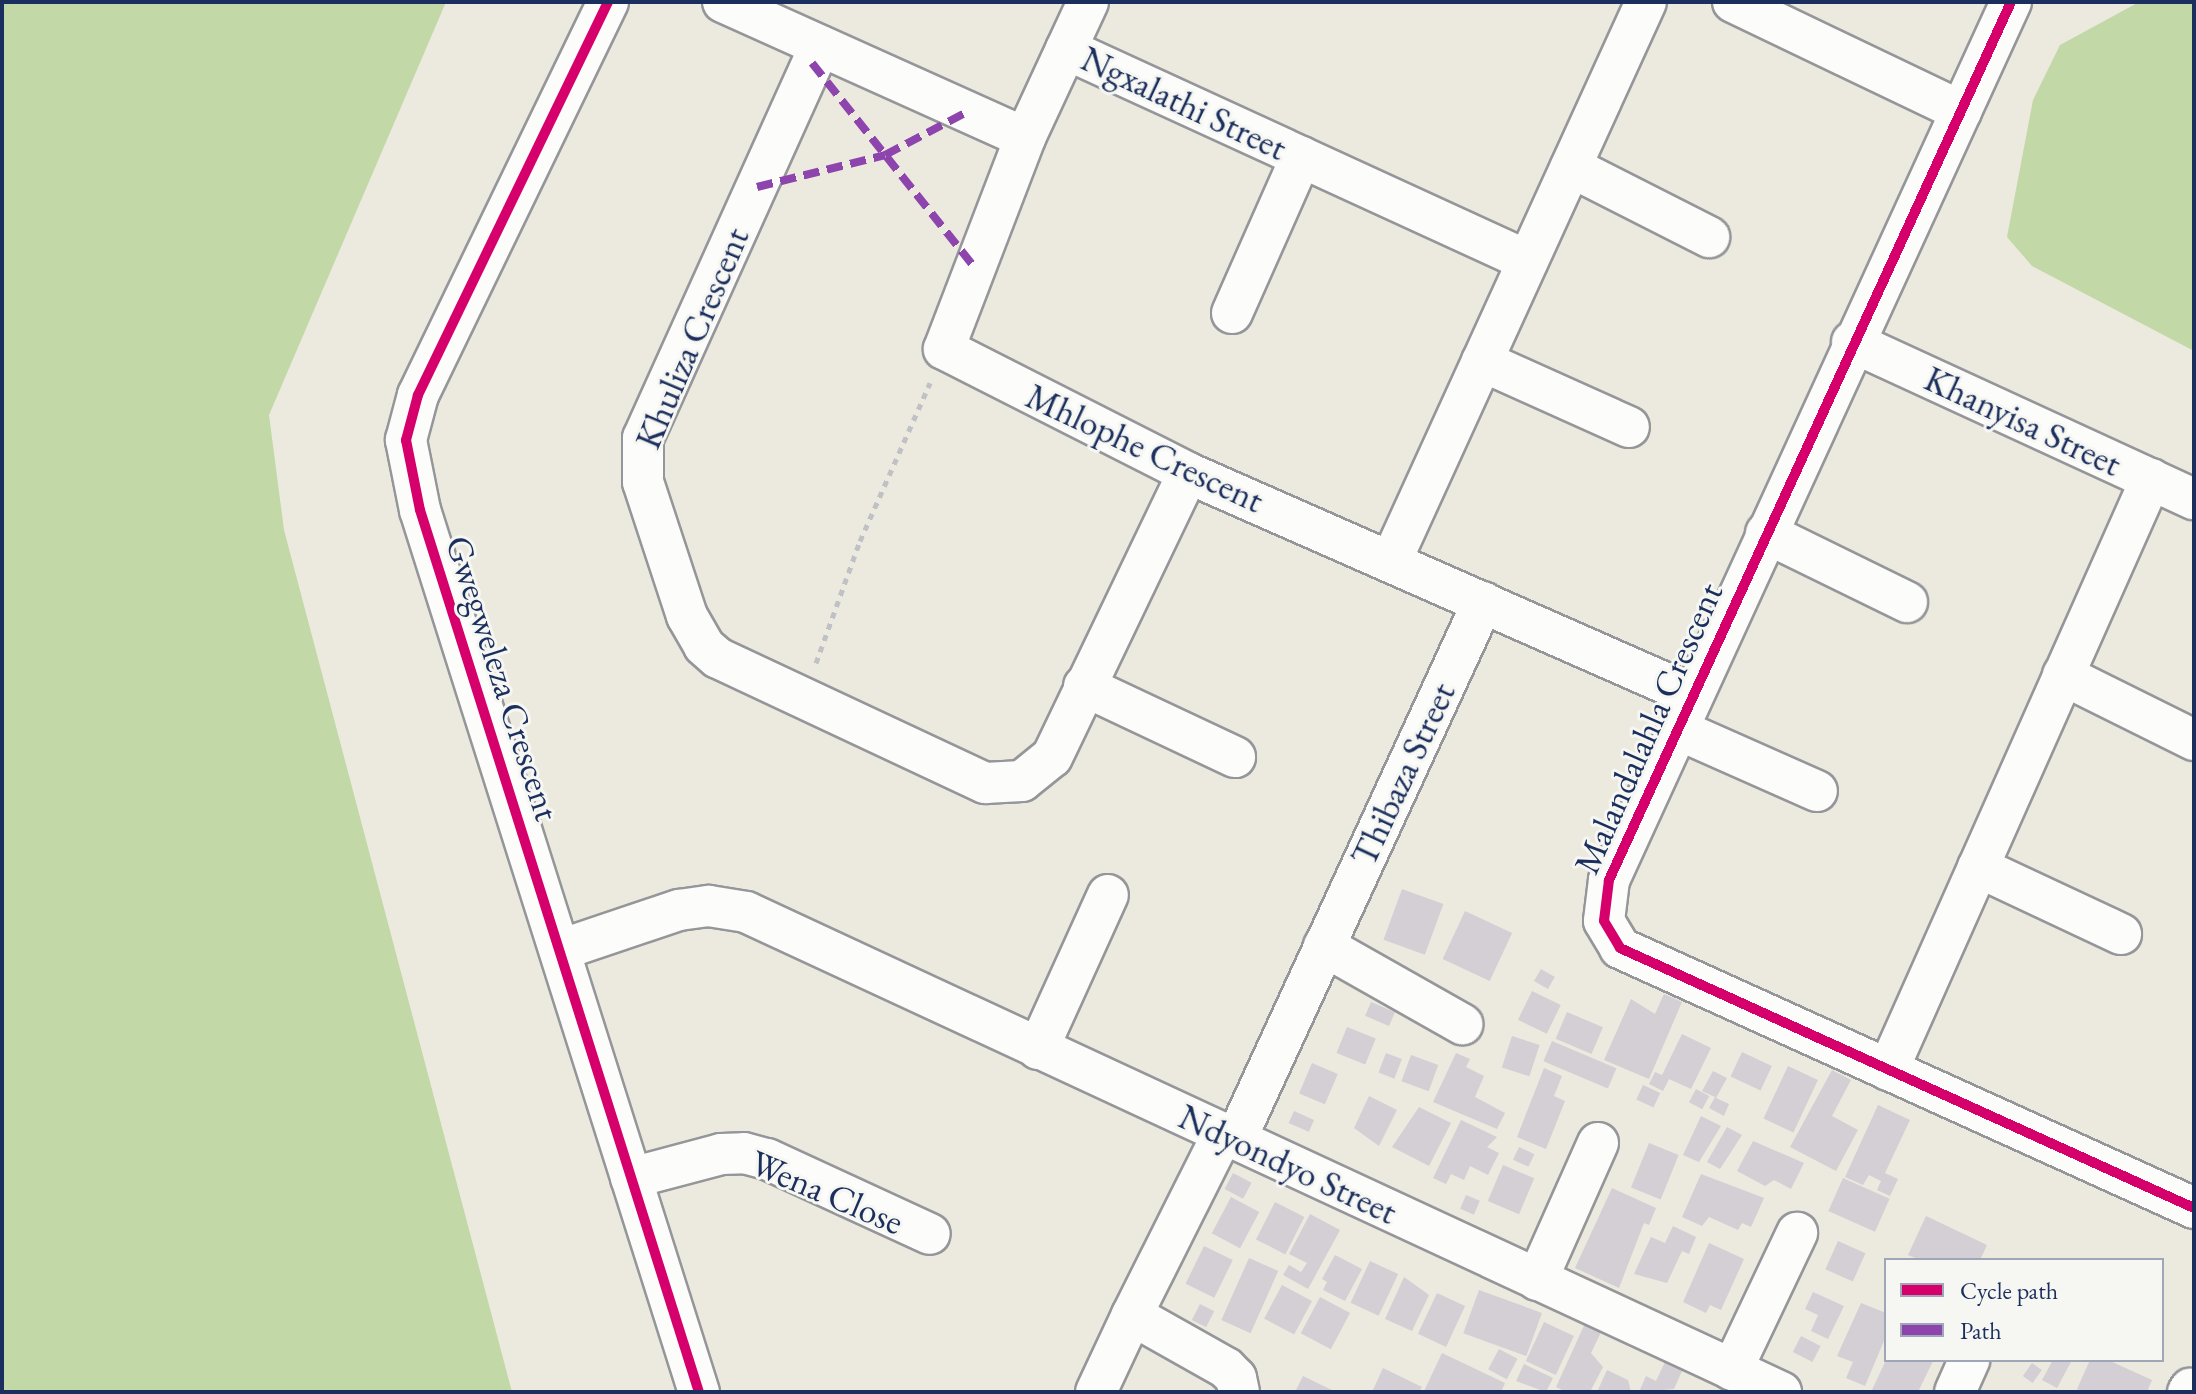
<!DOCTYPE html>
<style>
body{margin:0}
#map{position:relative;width:2196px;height:1394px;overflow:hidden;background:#ece9df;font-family:"EB Garamond",serif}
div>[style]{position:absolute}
.green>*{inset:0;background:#c2d8a6}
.building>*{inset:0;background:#d3cfd5;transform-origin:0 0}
.path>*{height:5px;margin-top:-2.5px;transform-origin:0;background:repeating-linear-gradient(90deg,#c0c1c4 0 6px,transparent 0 12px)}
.roads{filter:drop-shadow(2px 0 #959699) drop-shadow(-2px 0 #959699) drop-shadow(0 2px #959699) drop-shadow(0 -2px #959699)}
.minor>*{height:40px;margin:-20px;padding:0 20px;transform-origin:20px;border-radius:20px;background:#fcfcfa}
.quiet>*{height:8px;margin-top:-4px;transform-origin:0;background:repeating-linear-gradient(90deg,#8e44ad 0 16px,transparent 0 24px)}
.cycleway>*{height:10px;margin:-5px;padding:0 5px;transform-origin:5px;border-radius:5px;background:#d6006c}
span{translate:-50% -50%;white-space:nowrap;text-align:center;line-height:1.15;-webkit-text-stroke:6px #f6f6f2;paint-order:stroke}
.street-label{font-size:36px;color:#1b2f5e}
.frame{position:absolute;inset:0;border:4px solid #1b2f5e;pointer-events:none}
.legend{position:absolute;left:1884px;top:1258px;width:280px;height:104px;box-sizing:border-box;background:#f6f6f2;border:2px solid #9ea6b7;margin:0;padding:10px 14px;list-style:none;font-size:24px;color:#1b2f5e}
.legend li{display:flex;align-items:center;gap:16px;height:40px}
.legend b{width:40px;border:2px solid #9ea6b7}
</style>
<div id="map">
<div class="green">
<i style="clip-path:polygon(2px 2px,446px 2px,269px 415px,284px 530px,512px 1392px,2px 1392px)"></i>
<i style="clip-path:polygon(2139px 2px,2194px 2px,2194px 351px,2032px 266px,2007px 237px,2033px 100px,2060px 45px)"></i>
</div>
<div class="building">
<i style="left:1402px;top:889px;width:44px;height:54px;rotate:20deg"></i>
<i style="left:1465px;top:911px;width:52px;height:53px;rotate:25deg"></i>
<i style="left:1541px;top:969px;width:16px;height:14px;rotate:30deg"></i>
<i style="left:1532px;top:991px;width:32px;height:32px;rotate:26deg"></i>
<i style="clip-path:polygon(1664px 994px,1682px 1002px,1649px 1079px,1604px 1060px,1631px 999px,1655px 1014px)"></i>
<i style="left:1371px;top:1002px;width:26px;height:15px;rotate:23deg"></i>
<i style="left:1567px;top:1012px;width:39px;height:29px;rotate:23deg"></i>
<i style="left:1347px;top:1027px;width:31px;height:28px;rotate:22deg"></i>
<i style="clip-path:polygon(1682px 1034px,1711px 1048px,1691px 1089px,1669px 1079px,1663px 1091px,1649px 1084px,1655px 1072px,1662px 1075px)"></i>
<i style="left:1512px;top:1036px;width:29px;height:33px;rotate:18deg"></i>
<i style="left:1552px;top:1041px;width:70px;height:22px;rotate:23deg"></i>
<i style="left:1742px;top:1052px;width:33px;height:27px;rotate:25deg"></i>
<i style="left:1386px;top:1053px;width:17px;height:21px;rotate:21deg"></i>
<i style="clip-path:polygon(1456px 1053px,1470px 1059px,1466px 1067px,1484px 1076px,1475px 1097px,1505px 1113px,1497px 1129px,1433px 1102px)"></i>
<i style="left:1411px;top:1055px;width:29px;height:28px;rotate:20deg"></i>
<i style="left:1312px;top:1063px;width:28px;height:33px;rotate:23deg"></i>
<i style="left:1788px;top:1066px;width:33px;height:58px;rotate:25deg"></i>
<i style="clip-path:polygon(1544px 1068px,1562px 1076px,1554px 1096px,1565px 1101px,1546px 1149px,1517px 1137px)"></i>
<i style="clip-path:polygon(1832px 1070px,1851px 1080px,1832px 1116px,1858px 1130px,1836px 1171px,1790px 1147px)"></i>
<i style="clip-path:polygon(1713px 1071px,1727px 1078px,1716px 1098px,1729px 1104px,1724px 1116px,1709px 1108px,1715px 1097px,1702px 1091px)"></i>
<i style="left:1643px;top:1085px;width:19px;height:16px;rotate:25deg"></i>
<i style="left:1696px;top:1089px;width:15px;height:15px;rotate:28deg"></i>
<i style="clip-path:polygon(1369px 1096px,1397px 1110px,1379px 1146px,1354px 1128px)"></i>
<i style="clip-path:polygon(1878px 1105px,1910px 1120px,1885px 1173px,1898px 1179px,1890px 1196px,1877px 1190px,1881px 1181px,1869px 1175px,1863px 1185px,1845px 1177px)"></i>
<i style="clip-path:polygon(1419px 1107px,1451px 1123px,1429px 1166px,1392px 1147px)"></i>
<i style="left:1294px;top:1111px;width:22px;height:13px;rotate:24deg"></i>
<i style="clip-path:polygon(1701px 1116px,1721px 1126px,1699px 1162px,1683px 1155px)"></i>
<i style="clip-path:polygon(1461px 1120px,1497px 1137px,1487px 1147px,1499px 1153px,1488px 1175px,1470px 1166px,1464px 1180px,1451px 1174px,1446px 1184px,1433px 1178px)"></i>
<i style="clip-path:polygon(1727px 1127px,1742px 1135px,1720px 1169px,1707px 1162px)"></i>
<i style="clip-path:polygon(1753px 1141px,1804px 1163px,1791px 1189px,1774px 1180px,1765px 1186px,1737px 1171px)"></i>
<i style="left:1649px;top:1143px;width:32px;height:48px;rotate:22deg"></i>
<i style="left:1519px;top:1147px;width:17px;height:14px;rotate:25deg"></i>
<i style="left:1503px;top:1165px;width:34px;height:39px;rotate:23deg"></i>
<i style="left:1233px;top:1173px;width:21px;height:18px;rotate:28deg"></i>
<i style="clip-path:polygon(1701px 1174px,1764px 1198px,1751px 1227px,1742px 1223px,1738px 1230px,1709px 1217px,1702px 1226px,1682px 1217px)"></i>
<i style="left:1843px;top:1178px;width:51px;height:36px;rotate:24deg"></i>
<i style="clip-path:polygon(1612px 1188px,1656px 1208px,1649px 1225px,1644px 1223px,1619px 1288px,1575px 1268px)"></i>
<i style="left:1466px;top:1195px;width:15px;height:15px;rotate:23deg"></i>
<i style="left:1231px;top:1197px;width:32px;height:41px;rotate:28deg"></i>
<i style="left:1275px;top:1202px;width:33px;height:42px;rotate:27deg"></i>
<i style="clip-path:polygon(1310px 1214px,1340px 1230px,1308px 1289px,1283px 1275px,1289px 1265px,1301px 1272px,1307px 1263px,1289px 1254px)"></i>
<i style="clip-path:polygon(1926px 1216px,1987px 1245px,1980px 1260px,1920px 1260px,1908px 1255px)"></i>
<i style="clip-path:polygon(1673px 1226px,1696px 1237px,1689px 1254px,1682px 1251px,1667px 1283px,1634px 1274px,1651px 1237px,1665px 1243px)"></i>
<i style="left:1838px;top:1241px;width:30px;height:31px;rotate:24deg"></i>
<i style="clip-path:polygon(1709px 1243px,1744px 1259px,1721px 1310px,1710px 1305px,1706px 1313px,1683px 1302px)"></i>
<i style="left:1204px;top:1246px;width:32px;height:42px;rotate:26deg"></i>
<i style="clip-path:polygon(1335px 1255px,1362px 1269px,1345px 1301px,1323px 1290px,1327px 1282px,1322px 1279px)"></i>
<i style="left:1249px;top:1258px;width:32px;height:68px;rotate:24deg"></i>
<i style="left:1370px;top:1261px;width:31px;height:46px;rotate:25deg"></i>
<i style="clip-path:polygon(1404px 1277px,1429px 1295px,1412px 1331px,1385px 1319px)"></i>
<i style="left:1282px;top:1285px;width:34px;height:38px;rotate:28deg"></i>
<i style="left:1479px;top:1290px;width:67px;height:46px;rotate:20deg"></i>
<i style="clip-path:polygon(1813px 1292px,1844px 1306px,1828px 1339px,1811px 1331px,1818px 1315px,1805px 1309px)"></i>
<i style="left:1437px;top:1293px;width:31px;height:45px;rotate:25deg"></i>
<i style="left:1320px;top:1297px;width:34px;height:41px;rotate:28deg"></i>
<i style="clip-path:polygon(1861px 1303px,1886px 1313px,1886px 1336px,1865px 1386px,1846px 1378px,1853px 1362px,1837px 1356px)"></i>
<i style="left:1200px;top:1304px;width:16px;height:18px;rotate:27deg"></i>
<i style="clip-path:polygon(1587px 1319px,1603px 1328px,1591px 1353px,1603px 1367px,1590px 1392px,1566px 1392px,1556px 1387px)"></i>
<i style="left:1544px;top:1322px;width:33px;height:43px;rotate:25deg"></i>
<i style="left:1801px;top:1336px;width:22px;height:18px;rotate:27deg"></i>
<i style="left:1499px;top:1349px;width:21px;height:23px;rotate:28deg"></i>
<i style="clip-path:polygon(1442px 1353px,1505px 1383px,1501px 1392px,1424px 1391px)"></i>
<i style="clip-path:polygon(1886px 1360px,1930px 1360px,1933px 1361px,1918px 1392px,1871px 1392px)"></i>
<i style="clip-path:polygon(2053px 1360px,2072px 1360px,2057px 1388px,2042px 1380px)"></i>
<i style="clip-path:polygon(2090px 1360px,2108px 1360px,2152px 1380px,2147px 1392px,2084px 1392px,2077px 1389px)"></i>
<i style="clip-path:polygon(1665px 1362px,1682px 1371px,1674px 1389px,1639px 1392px,1646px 1376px,1656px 1381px)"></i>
<i style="left:2032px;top:1363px;width:12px;height:16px;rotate:35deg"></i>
<i style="clip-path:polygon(1524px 1364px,1553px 1378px,1546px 1392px,1516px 1381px)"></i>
<i style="clip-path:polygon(1383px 1368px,1422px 1387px,1419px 1392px,1372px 1392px)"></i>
<i style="clip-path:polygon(1607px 1370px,1628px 1380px,1631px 1392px,1597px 1392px)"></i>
<i style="clip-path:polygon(1303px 1376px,1336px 1392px,1295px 1392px)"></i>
</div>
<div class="path">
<i style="left:816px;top:663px;width:130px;rotate:-70.2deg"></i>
<i style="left:860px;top:541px;width:173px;rotate:-66.1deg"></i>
</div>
<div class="roads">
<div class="minor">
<i style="left:608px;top:2px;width:437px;rotate:115.8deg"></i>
<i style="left:418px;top:395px;width:47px;rotate:104.9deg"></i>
<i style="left:406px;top:440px;width:71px;rotate:78.7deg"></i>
<i style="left:420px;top:510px;width:925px;rotate:72.45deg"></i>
<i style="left:723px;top:2px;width:331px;rotate:24.2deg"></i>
<i style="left:1088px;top:2px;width:150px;rotate:114.9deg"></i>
<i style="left:1025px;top:138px;width:226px;rotate:111deg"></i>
<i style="left:944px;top:349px;width:274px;rotate:26.9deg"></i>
<i style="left:1188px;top:473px;width:551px;rotate:23.77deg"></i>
<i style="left:1733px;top:2px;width:253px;rotate:25.6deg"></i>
<i style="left:2011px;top:2px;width:966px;rotate:114.6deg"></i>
<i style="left:1609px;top:880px;width:41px;rotate:97deg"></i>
<i style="left:1604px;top:921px;width:31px;rotate:59deg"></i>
<i style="left:1620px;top:948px;width:630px;rotate:24.37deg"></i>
<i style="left:820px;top:46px;width:430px;rotate:114.3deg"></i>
<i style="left:643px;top:438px;width:44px;rotate:90deg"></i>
<i style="left:643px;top:482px;width:141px;rotate:71.8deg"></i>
<i style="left:687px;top:616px;width:34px;rotate:60deg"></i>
<i style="left:704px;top:646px;width:18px;rotate:41deg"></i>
<i style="left:718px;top:658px;width:295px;rotate:25.1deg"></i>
<i style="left:985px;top:783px;width:37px;rotate:-3deg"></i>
<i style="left:1022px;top:781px;width:38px;rotate:-39deg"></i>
<i style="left:1052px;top:757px;width:315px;rotate:-64.4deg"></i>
<i style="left:1066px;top:49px;width:508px;rotate:24.65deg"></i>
<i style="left:1571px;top:167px;width:155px;rotate:26.9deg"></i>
<i style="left:1232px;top:313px;width:171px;rotate:-66.1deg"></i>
<i style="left:1852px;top:342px;width:376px;rotate:24.7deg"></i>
<i style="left:1482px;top:361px;width:161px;rotate:24.2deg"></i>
<i style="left:1766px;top:533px;width:157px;rotate:26.1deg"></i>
<i style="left:1392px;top:559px;width:612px;rotate:-65.49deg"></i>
<i style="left:2063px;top:675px;width:146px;rotate:26.4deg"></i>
<i style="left:1084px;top:686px;width:167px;rotate:25.2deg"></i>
<i style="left:1677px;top:729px;width:153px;rotate:23.9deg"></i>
<i style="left:1978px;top:867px;width:158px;rotate:25.1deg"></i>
<i style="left:1324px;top:946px;width:159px;rotate:29.5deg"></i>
<i style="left:560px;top:950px;width:126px;rotate:-18.6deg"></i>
<i style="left:679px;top:910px;width:30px;rotate:-8deg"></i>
<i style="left:709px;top:906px;width:37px;rotate:9deg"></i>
<i style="left:746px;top:912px;width:1141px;rotate:24.88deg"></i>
<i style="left:1038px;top:1049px;width:169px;rotate:-65.6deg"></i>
<i style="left:1888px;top:1070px;width:647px;rotate:-66.01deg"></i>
<i style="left:1236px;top:1139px;width:591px;rotate:-65.3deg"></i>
<i style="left:631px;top:1178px;width:93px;rotate:-14.9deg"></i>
<i style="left:721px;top:1154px;width:23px;rotate:-2deg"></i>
<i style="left:744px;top:1153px;width:24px;rotate:15deg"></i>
<i style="left:767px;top:1159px;width:179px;rotate:24.7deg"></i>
<i style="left:1537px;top:1280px;width:150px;rotate:-66deg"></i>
<i style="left:1132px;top:1315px;width:203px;rotate:-63.4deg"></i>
<i style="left:1732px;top:1370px;width:152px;rotate:-64.6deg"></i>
<i style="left:1096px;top:1392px;width:85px;rotate:-64.9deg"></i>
<i style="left:1132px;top:1315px;width:108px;rotate:29.4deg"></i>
<i style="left:1226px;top:1368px;width:14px;rotate:45deg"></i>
<i style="left:1236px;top:1378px;width:14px;rotate:78deg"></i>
<i style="left:1955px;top:1392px;width:35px;rotate:-66deg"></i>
<i style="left:2188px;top:1392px;width:4px;rotate:-56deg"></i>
</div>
</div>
<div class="quiet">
<i style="left:812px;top:63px;width:260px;rotate:51.5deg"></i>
<i style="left:757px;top:187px;width:132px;rotate:-14deg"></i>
<i style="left:885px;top:155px;width:93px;rotate:-27.7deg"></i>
</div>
<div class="cycleway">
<i style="left:608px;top:2px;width:437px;rotate:115.8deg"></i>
<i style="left:418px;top:395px;width:47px;rotate:104.9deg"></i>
<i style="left:406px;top:440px;width:71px;rotate:78.7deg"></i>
<i style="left:420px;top:510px;width:925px;rotate:72.45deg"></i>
<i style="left:2011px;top:2px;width:966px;rotate:114.6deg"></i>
<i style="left:1609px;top:880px;width:41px;rotate:97deg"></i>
<i style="left:1604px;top:921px;width:31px;rotate:59deg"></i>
<i style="left:1620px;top:948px;width:630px;rotate:24.37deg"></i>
</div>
<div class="street-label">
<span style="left:1184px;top:103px;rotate:25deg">Ngxalathi Street</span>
<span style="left:692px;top:338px;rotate:-67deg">Khuliza Crescent</span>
<span style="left:2023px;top:421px;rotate:25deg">Khanyisa Street</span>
<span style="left:1145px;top:448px;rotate:25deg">Mhlophe Crescent</span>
<span style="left:503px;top:678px;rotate:72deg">Gwegweleza Crescent</span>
<span style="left:1648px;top:728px;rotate:-66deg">Malandalahla Crescent</span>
<span style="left:1403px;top:774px;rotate:-65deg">Thibaza Street</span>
<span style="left:1288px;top:1164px;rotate:25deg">Ndyondyo Street</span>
<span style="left:827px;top:1192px;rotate:23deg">Wena Close</span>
</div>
<div class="frame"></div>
<ul class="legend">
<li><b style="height:10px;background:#d6006c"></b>Cycle path</li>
<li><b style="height:10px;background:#8e44ad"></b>Path</li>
</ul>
</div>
